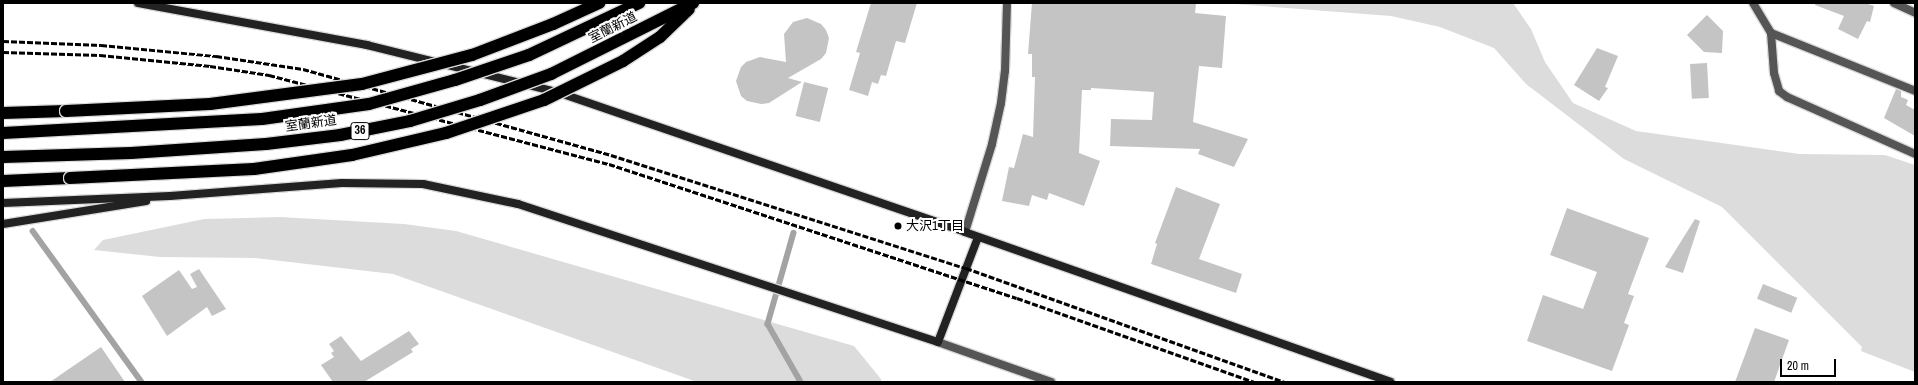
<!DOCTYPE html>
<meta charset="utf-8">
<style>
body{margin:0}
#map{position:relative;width:1918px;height:385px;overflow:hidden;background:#fff;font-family:"Archivo Narrow","Noto Sans JP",sans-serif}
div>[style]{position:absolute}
.green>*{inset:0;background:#dcdcdc}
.stream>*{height:5.5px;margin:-2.75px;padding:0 2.75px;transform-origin:2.75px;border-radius:2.75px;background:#a3a3a3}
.building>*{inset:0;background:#c4c4c4;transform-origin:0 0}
.roads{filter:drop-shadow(1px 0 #dbdbdb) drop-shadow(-1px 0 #dbdbdb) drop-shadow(0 1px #dbdbdb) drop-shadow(0 -1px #dbdbdb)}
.street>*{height:8px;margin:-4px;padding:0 4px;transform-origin:4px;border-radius:4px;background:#555}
.secondary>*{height:8px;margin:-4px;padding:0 4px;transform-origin:4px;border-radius:4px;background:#222}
.highway>*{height:12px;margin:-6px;padding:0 6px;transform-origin:6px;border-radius:6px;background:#000}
.rail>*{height:3px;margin-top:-1.5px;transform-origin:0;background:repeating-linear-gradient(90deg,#000 0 6px,transparent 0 8px)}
.bridges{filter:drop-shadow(1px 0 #dbdbdb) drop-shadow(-1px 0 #dbdbdb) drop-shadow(0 1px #dbdbdb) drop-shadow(0 -1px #dbdbdb)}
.highway-bridge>*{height:12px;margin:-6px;padding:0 6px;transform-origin:6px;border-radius:6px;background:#000}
.dots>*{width:11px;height:11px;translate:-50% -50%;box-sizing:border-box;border:2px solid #fff;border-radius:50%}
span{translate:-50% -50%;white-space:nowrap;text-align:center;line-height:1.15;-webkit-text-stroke:4px #fff;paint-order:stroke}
.shield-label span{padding:1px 3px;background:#fff;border:1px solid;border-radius:3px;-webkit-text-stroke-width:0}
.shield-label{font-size:12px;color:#000;font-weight:700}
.street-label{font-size:13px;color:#000}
.poi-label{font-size:13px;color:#000}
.left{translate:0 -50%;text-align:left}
.frame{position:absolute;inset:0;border:4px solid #000;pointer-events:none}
.scale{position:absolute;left:1780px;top:359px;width:56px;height:18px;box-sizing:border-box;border:2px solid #000;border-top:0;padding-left:5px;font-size:12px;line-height:14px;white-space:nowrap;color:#000;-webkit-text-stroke:3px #fff;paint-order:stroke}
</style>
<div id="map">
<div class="green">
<i style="clip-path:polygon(1223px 3px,1513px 3px,1531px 29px,1545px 62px,1573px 103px,1636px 131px,1799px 154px,1885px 155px,1915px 165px,1915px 372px,1861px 351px,1862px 347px,1722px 207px,1624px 159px,1526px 84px,1494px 48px,1440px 27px,1391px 16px)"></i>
<i style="clip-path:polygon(280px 217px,404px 224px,456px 231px,854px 346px,881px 379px,881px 382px,697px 382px,393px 274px,255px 258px,160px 257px,94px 250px,103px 240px,204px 219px)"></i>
</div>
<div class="stream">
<i style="left:33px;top:231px;width:186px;rotate:54.2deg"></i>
<i style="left:794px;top:233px;width:95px;rotate:105.9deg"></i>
<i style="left:768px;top:324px;width:67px;rotate:60.4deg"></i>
</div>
<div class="building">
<i style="clip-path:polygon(871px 3px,917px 3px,905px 43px,896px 41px,886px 76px,881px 75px,878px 84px,872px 82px,868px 96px,849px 90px,860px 53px,856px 52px)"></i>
<i style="clip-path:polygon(1032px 3px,1196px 4px,1195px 13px,1226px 16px,1222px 68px,1199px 66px,1193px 122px,1248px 139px,1234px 167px,1198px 154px,1200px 149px,1110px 146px,1111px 119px,1152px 120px,1154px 92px,1091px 88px,1091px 90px,1082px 90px,1079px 153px,1100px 161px,1084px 206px,1049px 193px,1047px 200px,1032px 195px,1029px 206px,1002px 201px,1009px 167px,1014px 168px,1023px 134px,1033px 137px,1035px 77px,1032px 77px,1032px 54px,1028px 54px)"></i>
<i style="clip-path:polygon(1815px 3px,1865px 3px,1874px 6px,1870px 22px,1867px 21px,1858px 39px,1838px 29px,1844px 16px,1815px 5px)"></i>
<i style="clip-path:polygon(1707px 15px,1723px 31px,1722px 53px,1704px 52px,1687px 35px)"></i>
<i style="clip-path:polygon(807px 18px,821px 24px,826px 30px,829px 38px,826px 53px,821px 59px,788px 78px,802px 82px,769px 103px,761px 104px,747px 101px,741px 96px,736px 81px,741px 67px,746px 62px,760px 57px,786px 62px,784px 34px,793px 22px)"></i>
<i style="clip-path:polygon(1597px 48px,1618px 56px,1605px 87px,1608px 88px,1599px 101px,1574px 85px)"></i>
<i style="left:1707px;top:63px;width:35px;height:17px;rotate:87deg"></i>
<i style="left:804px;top:82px;width:25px;height:35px;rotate:14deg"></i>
<i style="clip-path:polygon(1896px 89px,1901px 91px,1901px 97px,1908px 100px,1906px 105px,1915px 110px,1915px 136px,1884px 118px)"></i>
<i style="clip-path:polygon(1176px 187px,1220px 204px,1199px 259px,1242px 274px,1236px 293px,1151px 264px,1157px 244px,1155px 243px)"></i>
<i style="clip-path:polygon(1567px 208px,1649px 238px,1628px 294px,1634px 296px,1624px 323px,1629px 325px,1612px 371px,1527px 341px,1543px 295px,1583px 309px,1597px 272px,1550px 255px)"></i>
<i style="clip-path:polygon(1695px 219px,1700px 221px,1683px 273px,1665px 267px)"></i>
<i style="clip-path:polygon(199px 269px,226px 309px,212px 316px,207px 307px,167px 336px,142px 296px,179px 270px,192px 289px,197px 287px,190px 274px)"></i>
<i style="left:1763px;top:284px;width:37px;height:16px;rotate:22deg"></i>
<i style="clip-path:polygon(1755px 328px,1789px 340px,1774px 382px,1735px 382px)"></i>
<i style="clip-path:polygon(409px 331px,419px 344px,411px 349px,413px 352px,364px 382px,333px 382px,321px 365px,334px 357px,331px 353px,334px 351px,329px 344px,341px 336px,361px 361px)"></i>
<i style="clip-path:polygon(101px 347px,125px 382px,50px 382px)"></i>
</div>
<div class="roads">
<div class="street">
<i style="left:1753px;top:3px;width:35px;rotate:59deg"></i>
<i style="left:1771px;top:33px;width:155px;rotate:21.9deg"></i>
<i style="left:1894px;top:3px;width:23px;rotate:25deg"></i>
<i style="left:1771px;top:33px;width:40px;rotate:85.7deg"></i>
<i style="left:1774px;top:73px;width:19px;rotate:74deg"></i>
<i style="left:1779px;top:91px;width:10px;rotate:37deg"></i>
<i style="left:1787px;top:97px;width:140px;rotate:24deg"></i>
<i style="left:965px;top:232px;width:92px;rotate:-72.9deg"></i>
<i style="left:992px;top:144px;width:42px;rotate:-77.6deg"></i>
<i style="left:1001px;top:103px;width:32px;rotate:-83deg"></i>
<i style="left:1005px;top:71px;width:68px;rotate:-88.3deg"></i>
<i style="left:938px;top:342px;width:120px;rotate:19.5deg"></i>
</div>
<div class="secondary">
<i style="left:138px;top:3px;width:233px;rotate:10.4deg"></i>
<i style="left:367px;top:45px;width:196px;rotate:13.9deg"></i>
<i style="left:557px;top:92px;width:431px;rotate:18.9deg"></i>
<i style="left:965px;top:232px;width:451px;rotate:19.4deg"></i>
<i style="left:3px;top:203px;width:167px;rotate:-2.4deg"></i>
<i style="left:170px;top:196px;width:172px;rotate:-4.3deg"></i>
<i style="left:342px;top:183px;width:81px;rotate:0.7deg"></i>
<i style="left:423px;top:184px;width:97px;rotate:11.9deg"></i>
<i style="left:518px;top:204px;width:442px;rotate:18.2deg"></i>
<i style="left:938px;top:342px;width:112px;rotate:-69.1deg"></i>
<i style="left:3px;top:224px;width:145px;rotate:-9.1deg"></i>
</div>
<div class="highway">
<i style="left:3px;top:113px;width:63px;rotate:-1.8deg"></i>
<i style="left:3px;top:181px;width:67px;rotate:-2.6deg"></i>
</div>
</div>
<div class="rail">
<i style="left:3px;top:41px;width:98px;rotate:2.3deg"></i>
<i style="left:101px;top:45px;width:116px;rotate:5.5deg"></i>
<i style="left:216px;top:56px;width:88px;rotate:8.5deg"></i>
<i style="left:303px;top:69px;width:320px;rotate:15.6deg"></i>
<i style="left:611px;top:155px;width:373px;rotate:17.7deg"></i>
<i style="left:966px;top:268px;width:339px;rotate:19.7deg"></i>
<i style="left:3px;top:52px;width:97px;rotate:1.8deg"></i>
<i style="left:100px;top:55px;width:111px;rotate:5.7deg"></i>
<i style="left:210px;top:66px;width:60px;rotate:8.7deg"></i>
<i style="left:269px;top:75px;width:351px;rotate:14.7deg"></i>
<i style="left:609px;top:164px;width:429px;rotate:18.2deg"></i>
<i style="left:1017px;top:298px;width:251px;rotate:19.5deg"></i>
</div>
<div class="bridges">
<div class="highway-bridge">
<i style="left:66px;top:111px;width:144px;rotate:-2.8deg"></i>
<i style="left:210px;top:104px;width:153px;rotate:-7.5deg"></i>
<i style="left:362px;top:84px;width:114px;rotate:-14.8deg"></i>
<i style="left:472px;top:55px;width:87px;rotate:-20.9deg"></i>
<i style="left:553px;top:24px;width:51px;rotate:-24.5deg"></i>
<i style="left:3px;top:133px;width:259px;rotate:-3.1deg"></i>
<i style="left:262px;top:119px;width:108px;rotate:-8deg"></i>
<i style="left:369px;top:104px;width:89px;rotate:-15.6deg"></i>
<i style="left:455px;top:80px;width:78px;rotate:-18.7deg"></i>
<i style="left:529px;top:55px;width:122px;rotate:-25.3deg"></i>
<i style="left:3px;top:157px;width:128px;rotate:-1.8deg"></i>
<i style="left:131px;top:153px;width:135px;rotate:-3.8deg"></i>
<i style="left:266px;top:144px;width:75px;rotate:-6.9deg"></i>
<i style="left:340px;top:135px;width:71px;rotate:-11.3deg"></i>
<i style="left:410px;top:121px;width:73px;rotate:-16.7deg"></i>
<i style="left:480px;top:100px;width:76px;rotate:-20.1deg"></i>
<i style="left:551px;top:74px;width:159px;rotate:-26.6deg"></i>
<i style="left:70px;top:178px;width:184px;rotate:-2.8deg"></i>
<i style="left:254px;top:169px;width:99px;rotate:-8.1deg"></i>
<i style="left:352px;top:155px;width:97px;rotate:-13.2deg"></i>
<i style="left:446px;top:133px;width:103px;rotate:-18.6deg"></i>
<i style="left:544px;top:100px;width:88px;rotate:-26.3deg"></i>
<i style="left:623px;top:61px;width:44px;rotate:-33deg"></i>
<i style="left:660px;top:37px;width:40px;rotate:-44deg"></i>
</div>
</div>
<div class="dots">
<i style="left:898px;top:226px;background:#000"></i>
</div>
<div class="shield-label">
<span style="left:360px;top:131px">36</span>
</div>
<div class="street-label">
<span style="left:613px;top:28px;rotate:-27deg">室蘭新道</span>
<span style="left:311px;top:124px;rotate:-8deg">室蘭新道</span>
</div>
<div class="poi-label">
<span class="left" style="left:906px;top:226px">大沢1丁目</span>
</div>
<div class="frame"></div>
<div class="scale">20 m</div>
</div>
